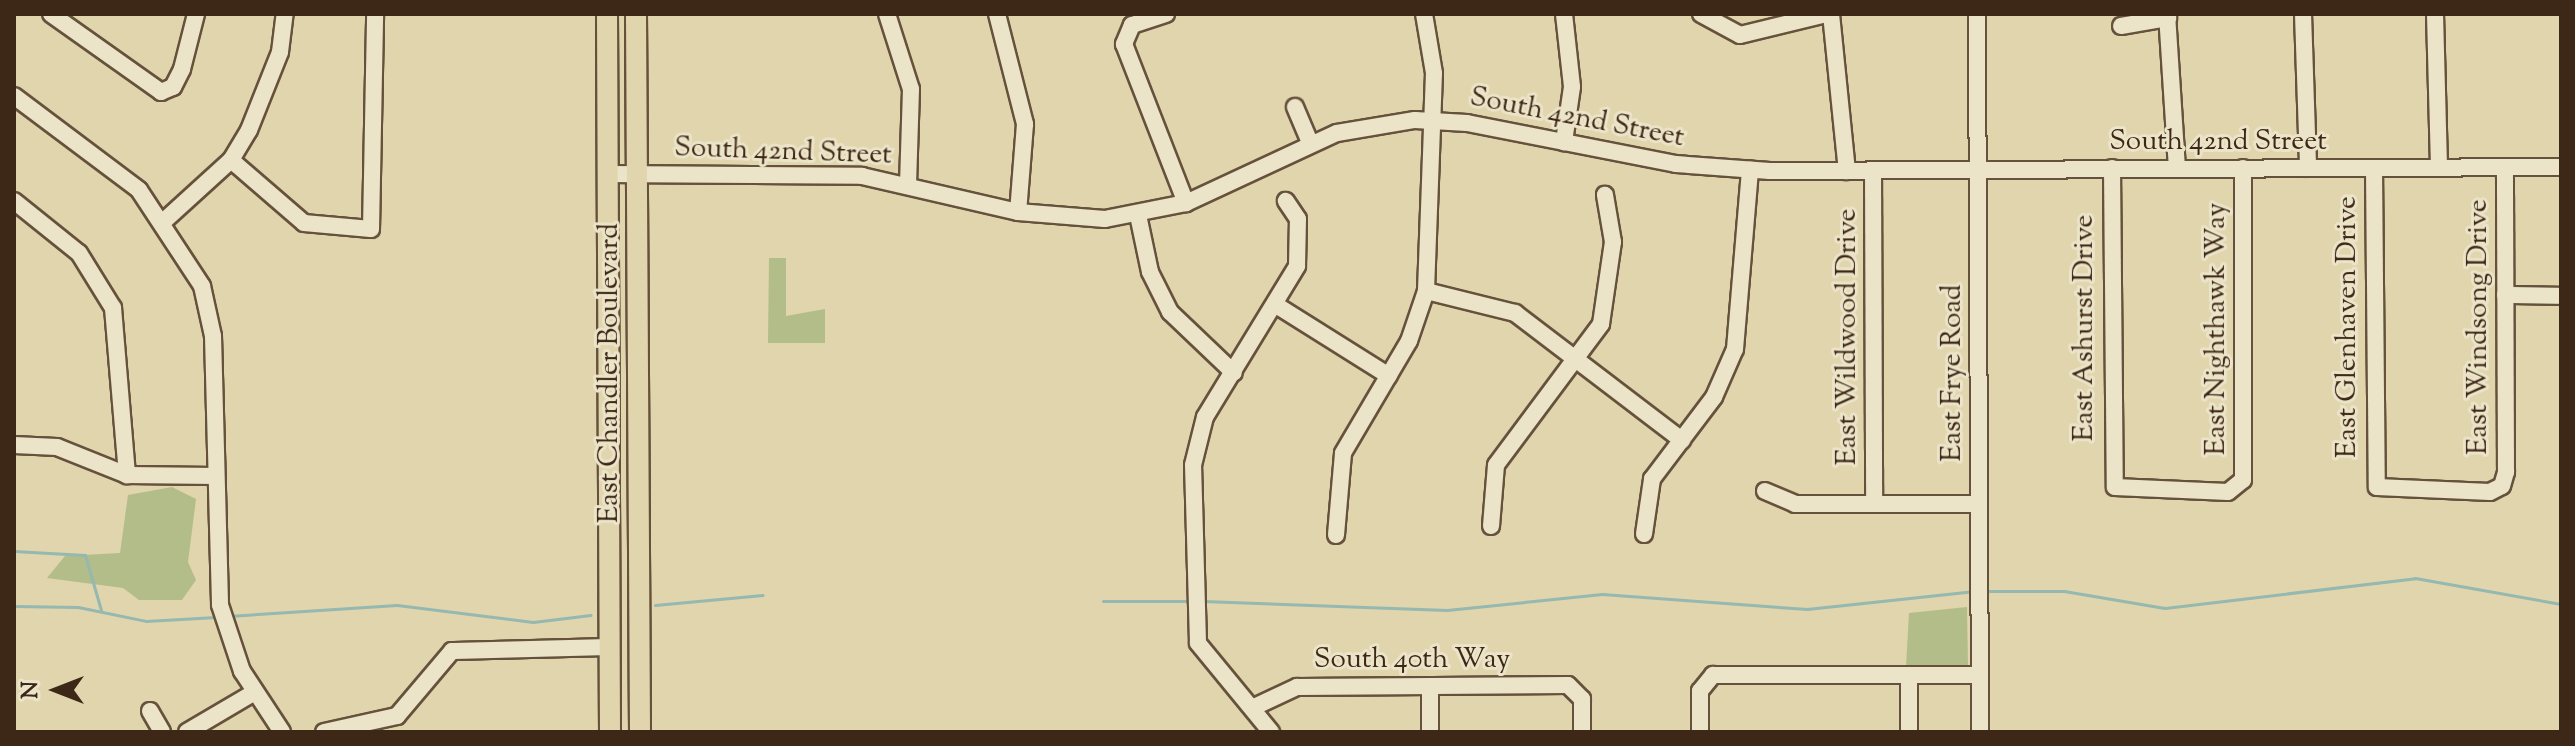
<!DOCTYPE html>
<style>
body{margin:0}
#map{position:relative;width:2575px;height:746px;overflow:hidden;background:#e0d5ac;font-family:"Sorts Mill Goudy",serif}
div>[style]{position:absolute}
.green>*{inset:0;background:#b2bd89}
.stream>*{height:3px;margin:-1.5px;padding:0 1.5px;transform-origin:1.5px;border-radius:1.5px;background:#95b8b0}
.roads{filter:drop-shadow(2px 0 #66523c) drop-shadow(-2px 0 #66523c) drop-shadow(0 2px #66523c) drop-shadow(0 -2px #66523c)}
.minor>*{height:16px;margin:-8px;padding:0 8px;transform-origin:8px;border-radius:8px;background:#ebe4c9}
.major>*{height:20px;margin:-10px;padding:0 10px;transform-origin:10px;border-radius:10px;background:#e0d5ac}
span{translate:-50% -50%;white-space:nowrap;text-align:center;line-height:1.15;-webkit-text-stroke:6px #ebe4c9;paint-order:stroke}
.street-label{font-size:28px;color:#3d2716}
.frame{position:absolute;inset:0;border:16px solid #3d2716;pointer-events:none}
.north{position:absolute;left:16px;top:650px;width:80px;height:80px;-webkit-text-stroke:6px #ebe4c9;paint-order:stroke;rotate:270deg;font-size:22px;font-weight:700;line-height:32px;text-align:center;color:#3d2716}
.north::after{content:'';display:block;margin:auto;width:28px;height:36px;background:#3d2716;clip-path:polygon(50% 0,100% 100%,50% 72%,0 100%)}
</style>
<div id="map">
<div class="green">
<i style="clip-path:polygon(769px 258px,786px 258px,786px 316px,825px 309px,825px 343px,768px 343px)"></i>
<i style="clip-path:polygon(172px 487px,196px 499px,188px 562px,196px 580px,182px 600px,139px 600px,123px 588px,47px 578px,65px 556px,120px 553px,128px 495px)"></i>
<i style="clip-path:polygon(1967px 607px,1968px 667px,1906px 667px,1909px 613px)"></i>
</div>
<div class="stream">
<i style="left:14px;top:551px;width:71px;rotate:3.2deg"></i>
<i style="left:85px;top:555px;width:57px;rotate:73.8deg"></i>
<i style="left:1987px;top:591px;width:77px"></i>
<i style="left:2064px;top:591px;width:102px;rotate:9.6deg"></i>
<i style="left:2165px;top:608px;width:252px;rotate:-6.8deg"></i>
<i style="left:2415px;top:578px;width:148px;rotate:10.1deg"></i>
<i style="left:1103px;top:601px;width:88px"></i>
<i style="left:1203px;top:601px;width:244px;rotate:2.1deg"></i>
<i style="left:1447px;top:610px;width:156px;rotate:-5.9deg"></i>
<i style="left:1602px;top:594px;width:206px;rotate:4.2deg"></i>
<i style="left:1807px;top:609px;width:169px;rotate:-6.1deg"></i>
<i style="left:655px;top:605px;width:108px;rotate:-5.3deg"></i>
<i style="left:14px;top:606px;width:64px;rotate:0.9deg"></i>
<i style="left:78px;top:607px;width:69px;rotate:11.6deg"></i>
<i style="left:146px;top:621px;width:70px;rotate:-3.3deg"></i>
<i style="left:228px;top:616px;width:169px;rotate:-3.7deg"></i>
<i style="left:397px;top:605px;width:137px;rotate:7.1deg"></i>
<i style="left:533px;top:622px;width:58px;rotate:-6.9deg"></i>
</div>
<div class="roads">
<div class="minor">
<i style="left:51px;top:14px;width:135px;rotate:35.3deg"></i>
<i style="left:161px;top:92px;width:13px;rotate:-23deg"></i>
<i style="left:173px;top:87px;width:20px;rotate:-63deg"></i>
<i style="left:182px;top:69px;width:57px;rotate:-75.7deg"></i>
<i style="left:887px;top:14px;width:79px;rotate:72.3deg"></i>
<i style="left:911px;top:89px;width:93px;rotate:91.8deg"></i>
<i style="left:997px;top:14px;width:114px;rotate:75.7deg"></i>
<i style="left:1025px;top:124px;width:88px;rotate:94.5deg"></i>
<i style="left:1166px;top:14px;width:36px;rotate:162deg"></i>
<i style="left:1132px;top:25px;width:21px;rotate:113deg"></i>
<i style="left:1124px;top:44px;width:171px;rotate:68.7deg"></i>
<i style="left:1564px;top:14px;width:73px;rotate:83.7deg"></i>
<i style="left:1572px;top:87px;width:56px;rotate:98.3deg"></i>
<i style="left:1701px;top:14px;width:44px;rotate:28.3deg"></i>
<i style="left:1740px;top:35px;width:89px;rotate:-13.7deg"></i>
<i style="left:1831px;top:14px;width:158px;rotate:84.2deg"></i>
<i style="left:1977px;top:14px;width:718px;rotate:89.76deg"></i>
<i style="left:2167px;top:14px;width:155px;rotate:86.3deg"></i>
<i style="left:2303px;top:14px;width:154px;rotate:88.1deg"></i>
<i style="left:2435px;top:14px;width:153px;rotate:88.5deg"></i>
<i style="left:2121px;top:26px;width:48px;rotate:-9.7deg"></i>
<i style="left:14px;top:96px;width:156px;rotate:36.9deg"></i>
<i style="left:139px;top:190px;width:115px;rotate:56.7deg"></i>
<i style="left:202px;top:286px;width:51px;rotate:77.6deg"></i>
<i style="left:213px;top:336px;width:269px;rotate:88.5deg"></i>
<i style="left:220px;top:605px;width:70px;rotate:71.6deg"></i>
<i style="left:242px;top:671px;width:73px;rotate:56.7deg"></i>
<i style="left:1295px;top:107px;width:39px;rotate:67deg"></i>
<i style="left:231px;top:160px;width:96px;rotate:40.8deg"></i>
<i style="left:304px;top:223px;width:67px;rotate:5.1deg"></i>
<i style="left:371px;top:229px;width:215px;rotate:-88.9deg"></i>
<i style="left:2112px;top:168px;width:319px;rotate:89.5deg"></i>
<i style="left:2115px;top:487px;width:113px;rotate:2.5deg"></i>
<i style="left:2228px;top:492px;width:19px;rotate:-39deg"></i>
<i style="left:2243px;top:480px;width:312px;rotate:-90deg"></i>
<i style="left:2374px;top:168px;width:319px;rotate:89.5deg"></i>
<i style="left:2377px;top:487px;width:113px;rotate:2.5deg"></i>
<i style="left:2490px;top:492px;width:13px;rotate:-27deg"></i>
<i style="left:2502px;top:486px;width:15px;rotate:-74deg"></i>
<i style="left:2506px;top:472px;width:305px;rotate:-90.2deg"></i>
<i style="left:1873px;top:170px;width:334px;rotate:89.8deg"></i>
<i style="left:607px;top:174px;width:255px;rotate:0.4deg"></i>
<i style="left:862px;top:176px;width:160px;rotate:13deg"></i>
<i style="left:1018px;top:212px;width:87px;rotate:4.6deg"></i>
<i style="left:1105px;top:219px;width:83px;rotate:-11.2deg"></i>
<i style="left:1186px;top:203px;width:166px;rotate:-24.9deg"></i>
<i style="left:1337px;top:133px;width:79px;rotate:-9.5deg"></i>
<i style="left:1415px;top:120px;width:52px;rotate:3.3deg"></i>
<i style="left:1467px;top:123px;width:213px;rotate:11.1deg"></i>
<i style="left:1676px;top:164px;width:94px;rotate:4.3deg"></i>
<i style="left:1770px;top:171px;width:791px;rotate:-0.29deg"></i>
<i style="left:14px;top:201px;width:83px;rotate:38.7deg"></i>
<i style="left:79px;top:253px;width:65px;rotate:58.3deg"></i>
<i style="left:113px;top:308px;width:168px;rotate:85.2deg"></i>
<i style="left:1138px;top:215px;width:58px;rotate:78.1deg"></i>
<i style="left:1150px;top:272px;width:45px;rotate:63.4deg"></i>
<i style="left:1170px;top:312px;width:88px;rotate:43.6deg"></i>
<i style="left:164px;top:221px;width:91px;rotate:-42.3deg"></i>
<i style="left:231px;top:160px;width:35px;rotate:-59deg"></i>
<i style="left:249px;top:130px;width:84px;rotate:-68.3deg"></i>
<i style="left:280px;top:52px;width:38px;rotate:-83deg"></i>
<i style="left:1426px;top:291px;width:92px;rotate:13.9deg"></i>
<i style="left:1515px;top:313px;width:210px;rotate:37.3deg"></i>
<i style="left:2505px;top:295px;width:56px;rotate:1deg"></i>
<i style="left:1276px;top:305px;width:133px;rotate:32.1deg"></i>
<i style="left:14px;top:445px;width:43px;rotate:2.7deg"></i>
<i style="left:57px;top:447px;width:75px;rotate:21.8deg"></i>
<i style="left:127px;top:475px;width:89px;rotate:0.6deg"></i>
<i style="left:1765px;top:491px;width:33px;rotate:23deg"></i>
<i style="left:1795px;top:504px;width:184px"></i>
<i style="left:1491px;top:526px;width:61px;rotate:-85.3deg"></i>
<i style="left:1496px;top:465px;width:176px;rotate:-53.3deg"></i>
<i style="left:1601px;top:324px;width:83px;rotate:-81.7deg"></i>
<i style="left:1613px;top:242px;width:48px;rotate:-99.7deg"></i>
<i style="left:1644px;top:534px;width:56px;rotate:-81.7deg"></i>
<i style="left:1652px;top:479px;width:103px;rotate:-52.9deg"></i>
<i style="left:1714px;top:397px;width:52px;rotate:-66.4deg"></i>
<i style="left:1735px;top:349px;width:180px;rotate:-85.2deg"></i>
<i style="left:1336px;top:535px;width:82px;rotate:-85.1deg"></i>
<i style="left:1343px;top:453px;width:130px;rotate:-59.5deg"></i>
<i style="left:1409px;top:341px;width:53px;rotate:-71.2deg"></i>
<i style="left:1426px;top:291px;width:218px;rotate:-87.9deg"></i>
<i style="left:1434px;top:73px;width:60px;rotate:-99.6deg"></i>
<i style="left:1909px;top:675px;width:57px;rotate:90deg"></i>
<i style="left:1252px;top:708px;width:50px;rotate:-25deg"></i>
<i style="left:1297px;top:687px;width:271px;rotate:-0.4deg"></i>
<i style="left:1568px;top:685px;width:20px;rotate:45deg"></i>
<i style="left:1582px;top:699px;width:33px;rotate:90deg"></i>
<i style="left:150px;top:711px;width:24px;rotate:60deg"></i>
<i style="left:187px;top:732px;width:79px;rotate:-30.5deg"></i>
<i style="left:324px;top:732px;width:75px;rotate:-12.4deg"></i>
<i style="left:397px;top:716px;width:85px;rotate:-49.8deg"></i>
<i style="left:452px;top:651px;width:158px;rotate:-1.5deg"></i>
<i style="left:1271px;top:732px;width:115px;rotate:-129.4deg"></i>
<i style="left:1198px;top:643px;width:178px;rotate:-91.6deg"></i>
<i style="left:1193px;top:465px;width:49px;rotate:-76deg"></i>
<i style="left:1205px;top:417px;width:177px;rotate:-58.6deg"></i>
<i style="left:1297px;top:266px;width:47px;rotate:-88.8deg"></i>
<i style="left:1298px;top:219px;width:22px;rotate:-124deg"></i>
<i style="left:1430px;top:732px;width:46px;rotate:-90deg"></i>
<i style="left:1700px;top:732px;width:41px;rotate:-90deg"></i>
<i style="left:1700px;top:691px;width:21px;rotate:-51deg"></i>
<i style="left:1713px;top:675px;width:267px"></i>
</div>
<div class="major">
<i style="left:607px;top:14px;width:718px;rotate:89.76deg"></i>
<i style="left:636px;top:14px;width:718px;rotate:89.68deg"></i>
</div>
</div>
<div class="street-label">
<span style="left:1577px;top:118px;rotate:11deg">South 42nd Street</span>
<span style="left:2218px;top:142px">South 42nd Street</span>
<span style="left:783px;top:152px;rotate:2deg">South 42nd Street</span>
<span style="left:2348px;top:327px;rotate:-90deg">East Glenhaven Drive</span>
<span style="left:2479px;top:327px;rotate:-90deg">East Windsong Drive</span>
<span style="left:2085px;top:328px;rotate:-90deg">East Ashurst Drive</span>
<span style="left:2217px;top:329px;rotate:-90deg">East Nighthawk Way</span>
<span style="left:1848px;top:337px;rotate:-90deg">East Wildwood Drive</span>
<span style="left:610px;top:373px;rotate:-90deg">East Chandler Boulevard</span>
<span style="left:1953px;top:373px;rotate:-90deg">East Frye Road</span>
<span style="left:1412px;top:660px">South 40th Way</span>
</div>
<div class="frame"></div>
<div class="north">N</div>
</div>
